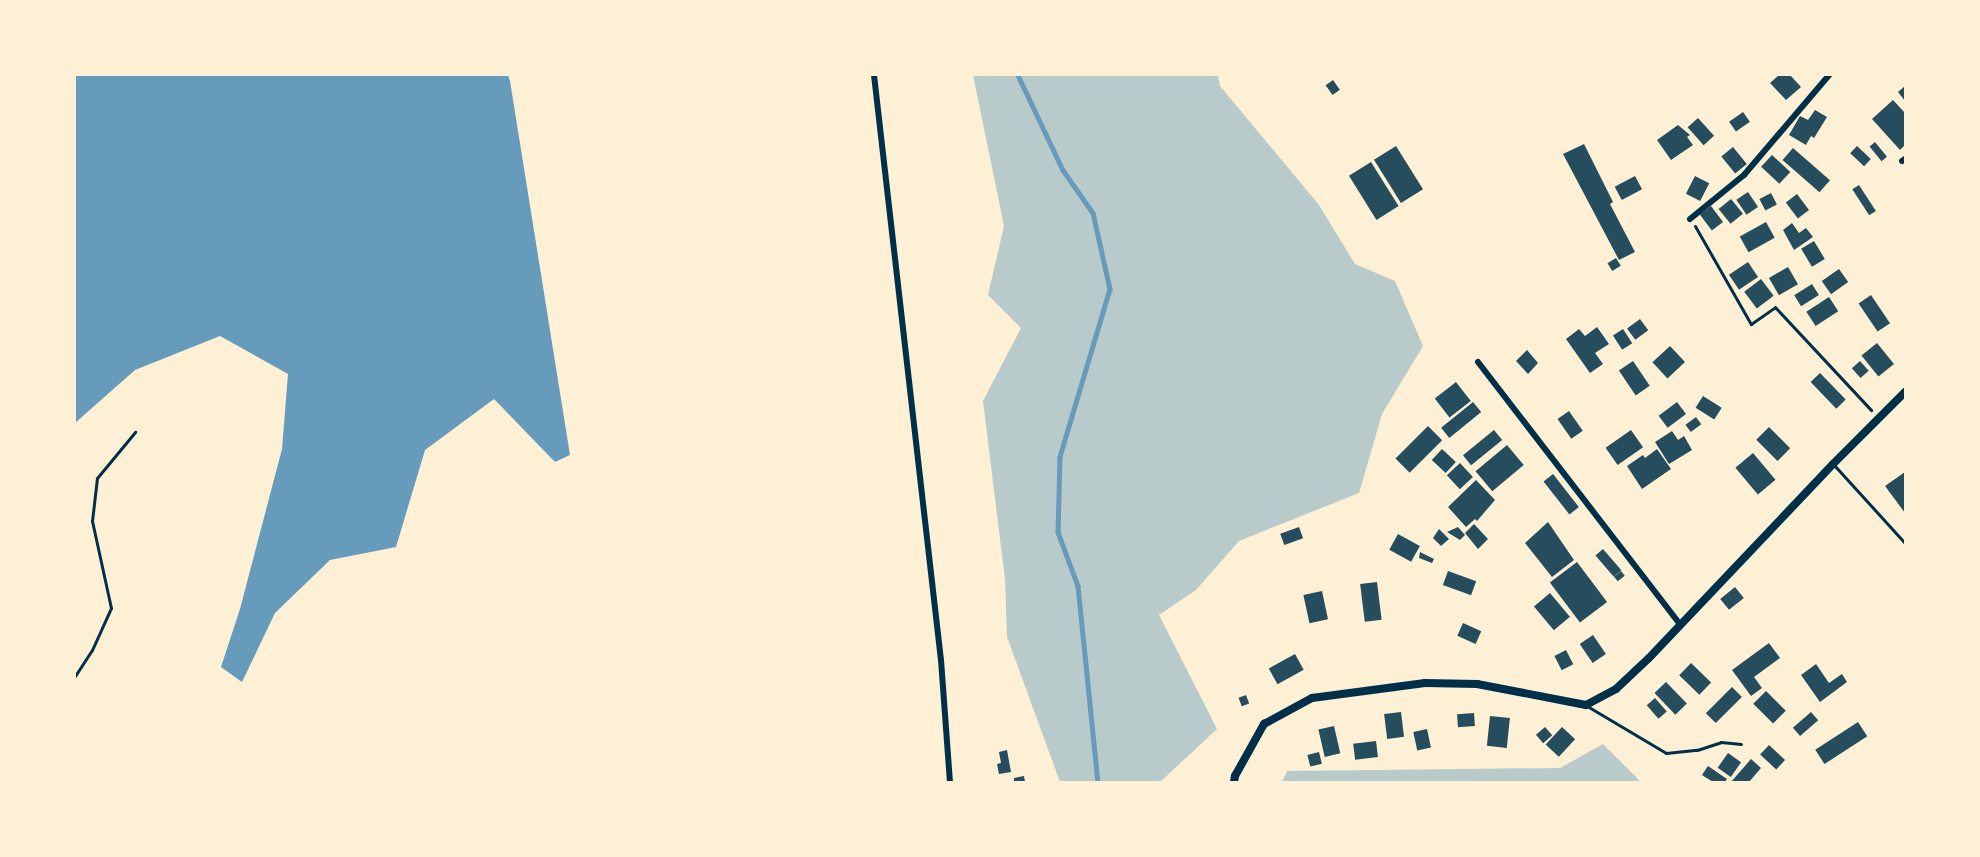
<!DOCTYPE html>
<style>
body{margin:0}
#map{position:relative;width:1980px;height:857px;overflow:hidden;background:#fdf0d5;font-family:"Asap Condensed",sans-serif}
div>[style]{position:absolute}
.green>*{inset:0;background:#b9caca}
.water>*{inset:0;background:#669bbc}
.stream>*{height:4.5px;margin:-2.25px;padding:0 2.25px;transform-origin:2.25px;border-radius:2.25px;background:#669bbc}
.building>*{inset:0;background:#264d5e;transform-origin:0 0}
.path>*{height:3px;margin:-1.5px;padding:0 1.5px;transform-origin:1.5px;border-radius:1.5px;background:#003049}
.service>*{height:3px;margin:-1.5px;padding:0 1.5px;transform-origin:1.5px;border-radius:1.5px;background:#003049}
.minor>*{height:6px;margin:-3px;padding:0 3px;transform-origin:3px;border-radius:3px;background:#003049}
.tertiary>*{height:8px;margin:-4px;padding:0 4px;transform-origin:4px;border-radius:4px;background:#003049}
span{translate:-50% -50%;white-space:nowrap;text-align:center;line-height:1.15;-webkit-text-stroke:4.5px #fdf0d5;paint-order:stroke}
.frame{position:absolute;inset:0;border:76px solid #fdf0d5;pointer-events:none}
</style>
<div id="map">
<div class="green">
<i style="clip-path:polygon(973px 75px,1218px 75px,1220px 86px,1319px 205px,1355px 264px,1395px 281px,1423px 346px,1382px 414px,1359px 493px,1239px 541px,1196px 590px,1159px 615px,1217px 729px,1160px 782px,1060px 782px,1007px 637px,1005px 579px,983px 401px,1021px 328px,988px 295px,1004px 226px)"></i>
<i style="clip-path:polygon(1603px 744px,1641px 782px,1282px 782px,1287px 771px,1560px 768px)"></i>
</div>
<div class="water">
<i style="clip-path:polygon(75px 75px,508px 75px,510px 81px,570px 455px,555px 462px,494px 399px,425px 450px,396px 547px,330px 560px,275px 613px,242px 682px,221px 667px,240px 609px,282px 449px,288px 374px,220px 336px,135px 370px,75px 423px)"></i>
</div>
<div class="stream">
<i style="left:1018px;top:75px;width:105px;rotate:64.7deg"></i>
<i style="left:1063px;top:170px;width:52px;rotate:55.1deg"></i>
<i style="left:1093px;top:213px;width:78px;rotate:77.4deg"></i>
<i style="left:1110px;top:289px;width:175px;rotate:106.6deg"></i>
<i style="left:1060px;top:457px;width:75px;rotate:91.5deg"></i>
<i style="left:1058px;top:532px;width:58px;rotate:69.7deg"></i>
<i style="left:1078px;top:586px;width:197px;rotate:84.2deg"></i>
</div>
<div class="building">
<i style="clip-path:polygon(1779px 75px,1790px 75px,1801px 87px,1786px 100px,1770px 83px)"></i>
<i style="left:1333px;top:80px;width:12px;height:9px;rotate:55deg"></i>
<i style="clip-path:polygon(1905px 86px,1905px 101px,1898px 92px)"></i>
<i style="clip-path:polygon(1893px 100px,1905px 113px,1905px 145px,1900px 150px,1872px 119px)"></i>
<i style="clip-path:polygon(1815px 110px,1827px 117px,1814px 138px,1811px 136px,1806px 145px,1789px 135px,1800px 116px,1808px 120px)"></i>
<i style="left:1743px;top:112px;width:12px;height:17px;rotate:55deg"></i>
<i style="left:1698px;top:118px;width:24px;height:14px;rotate:48deg"></i>
<i style="clip-path:polygon(1678px 125px,1690px 135px,1687px 137px,1693px 145px,1671px 160px,1657px 140px)"></i>
<i style="left:1875px;top:142px;width:19px;height:7px;rotate:51deg"></i>
<i style="clip-path:polygon(1584px 144px,1613px 202px,1610px 204px,1635px 252px,1619px 260px,1563px 154px)"></i>
<i style="left:1396px;top:146px;width:51px;height:26px;rotate:58deg"></i>
<i style="left:1857px;top:146px;width:19px;height:10px;rotate:43deg"></i>
<i style="left:1733px;top:147px;width:22px;height:15px;rotate:51deg"></i>
<i style="left:1793px;top:148px;width:49px;height:16px;rotate:41deg"></i>
<i style="left:1772px;top:155px;width:25px;height:16px;rotate:43deg"></i>
<i style="left:1371px;top:162px;width:52px;height:26px;rotate:58deg"></i>
<i style="left:1635px;top:176px;width:15px;height:23px;rotate:62deg"></i>
<i style="left:1695px;top:176px;width:16px;height:20px;rotate:27deg"></i>
<i style="left:1859px;top:185px;width:31px;height:8px;rotate:57deg"></i>
<i style="left:1748px;top:192px;width:18px;height:14px;rotate:56deg"></i>
<i style="left:1771px;top:193px;width:13px;height:13px;rotate:63deg"></i>
<i style="left:1797px;top:194px;width:20px;height:14px;rotate:53deg"></i>
<i style="left:1731px;top:199px;width:19px;height:16px;rotate:51deg"></i>
<i style="left:1711px;top:206px;width:20px;height:14px;rotate:53deg"></i>
<i style="left:1766px;top:222px;width:18px;height:30px;rotate:61deg"></i>
<i style="clip-path:polygon(1792px 223px,1799px 233px,1806px 228px,1813px 237px,1794px 250px,1783px 230px)"></i>
<i style="left:1814px;top:241px;width:21px;height:15px;rotate:59deg"></i>
<i style="left:1616px;top:258px;width:9px;height:10px;rotate:58deg"></i>
<i style="left:1748px;top:262px;width:18px;height:23px;rotate:56deg"></i>
<i style="left:1788px;top:267px;width:20px;height:22px;rotate:60deg"></i>
<i style="left:1839px;top:269px;width:16px;height:21px;rotate:55deg"></i>
<i style="left:1761px;top:279px;width:21px;height:21px;rotate:53deg"></i>
<i style="left:1812px;top:284px;width:13px;height:21px;rotate:58deg"></i>
<i style="left:1871px;top:295px;width:34px;height:15px;rotate:56deg"></i>
<i style="left:1829px;top:297px;width:17px;height:27px;rotate:57deg"></i>
<i style="left:1640px;top:319px;width:14px;height:16px;rotate:54deg"></i>
<i style="clip-path:polygon(1597px 327px,1609px 344px,1595px 353px,1603px 364px,1590px 373px,1566px 339px,1579px 329px,1585px 336px)"></i>
<i style="left:1623px;top:329px;width:17px;height:12px;rotate:57deg"></i>
<i style="left:1877px;top:343px;width:27px;height:20px;rotate:51deg"></i>
<i style="left:1670px;top:346px;width:22px;height:24px;rotate:47deg"></i>
<i style="clip-path:polygon(1527px 350px,1538px 363px,1528px 374px,1516px 361px)"></i>
<i style="left:1633px;top:361px;width:30px;height:17px;rotate:56deg"></i>
<i style="left:1860px;top:361px;width:13px;height:11px;rotate:48deg"></i>
<i style="left:1820px;top:373px;width:37px;height:13px;rotate:46deg"></i>
<i style="left:1456px;top:382px;width:24px;height:27px;rotate:52deg"></i>
<i style="left:1703px;top:396px;width:22px;height:14px;rotate:32deg"></i>
<i style="left:1473px;top:402px;width:13px;height:41px;rotate:51deg"></i>
<i style="left:1677px;top:402px;width:15px;height:23px;rotate:53deg"></i>
<i style="left:1569px;top:411px;width:24px;height:14px;rotate:55deg"></i>
<i style="left:1696px;top:417px;width:9px;height:13px;rotate:54deg"></i>
<i style="left:1428px;top:426px;width:20px;height:46px;rotate:45deg"></i>
<i style="left:1769px;top:427px;width:30px;height:18px;rotate:45deg"></i>
<i style="left:1494px;top:430px;width:13px;height:40px;rotate:51deg"></i>
<i style="left:1631px;top:430px;width:21px;height:31px;rotate:55deg"></i>
<i style="clip-path:polygon(1672px 431px,1678px 440px,1684px 436px,1692px 450px,1669px 464px,1655px 442px)"></i>
<i style="left:1507px;top:445px;width:26px;height:41px;rotate:50deg"></i>
<i style="left:1442px;top:449px;width:19px;height:15px;rotate:43deg"></i>
<i style="clip-path:polygon(1657px 449px,1671px 469px,1642px 489px,1627px 466px,1643px 455px,1645px 458px)"></i>
<i style="left:1753px;top:453px;width:35px;height:23px;rotate:50deg"></i>
<i style="left:1460px;top:463px;width:19px;height:18px;rotate:47deg"></i>
<i style="clip-path:polygon(1905px 472px,1905px 513px,1885px 486px)"></i>
<i style="left:1553px;top:474px;width:42px;height:12px;rotate:52deg"></i>
<i style="clip-path:polygon(1476px 480px,1495px 500px,1477px 521px,1475px 519px,1466px 527px,1448px 507px)"></i>
<i style="clip-path:polygon(1548px 522px,1574px 560px,1552px 577px,1525px 543px)"></i>
<i style="clip-path:polygon(1474px 524px,1488px 539px,1478px 549px,1465px 533px)"></i>
<i style="left:1299px;top:527px;width:12px;height:20px;rotate:70deg"></i>
<i style="clip-path:polygon(1458px 527px,1465px 535px,1460px 540px,1447px 532px)"></i>
<i style="clip-path:polygon(1439px 529px,1449px 539px,1441px 546px,1433px 538px)"></i>
<i style="left:1398px;top:534px;width:25px;height:18px;rotate:29deg"></i>
<i style="left:1603px;top:549px;width:28px;height:10px;rotate:49deg"></i>
<i style="clip-path:polygon(1420px 552px,1434px 559px,1432px 563px,1419px 558px)"></i>
<i style="left:1577px;top:562px;width:50px;height:34px;rotate:53deg"></i>
<i style="left:1448px;top:571px;width:30px;height:15px;rotate:20deg"></i>
<i style="left:1621px;top:571px;width:6px;height:9px;rotate:51deg"></i>
<i style="left:1377px;top:582px;width:38px;height:17px;rotate:83deg"></i>
<i style="left:1735px;top:587px;width:14px;height:19px;rotate:51deg"></i>
<i style="left:1322px;top:591px;width:29px;height:19px;rotate:78deg"></i>
<i style="left:1550px;top:593px;width:31px;height:21px;rotate:50deg"></i>
<i style="left:1463px;top:623px;width:20px;height:14px;rotate:24deg"></i>
<i style="left:1593px;top:635px;width:23px;height:16px;rotate:56deg"></i>
<i style="clip-path:polygon(1769px 643px,1780px 658px,1754px 677px,1762px 688px,1751px 696px,1732px 670px)"></i>
<i style="left:1566px;top:650px;width:16px;height:13px;rotate:63deg"></i>
<i style="left:1295px;top:654px;width:18px;height:30px;rotate:61deg"></i>
<i style="left:1691px;top:663px;width:28px;height:17px;rotate:44deg"></i>
<i style="clip-path:polygon(1816px 664px,1829px 683px,1842px 674px,1847px 682px,1820px 702px,1801px 675px)"></i>
<i style="left:1666px;top:682px;width:30px;height:16px;rotate:46deg"></i>
<i style="left:1732px;top:687px;width:14px;height:37px;rotate:45deg"></i>
<i style="left:1766px;top:691px;width:28px;height:18px;rotate:45deg"></i>
<i style="left:1246px;top:695px;width:9px;height:8px;rotate:69deg"></i>
<i style="left:1655px;top:698px;width:18px;height:11px;rotate:49deg"></i>
<i style="left:1401px;top:712px;width:25px;height:17px;rotate:83deg"></i>
<i style="left:1811px;top:712px;width:11px;height:24px;rotate:49deg"></i>
<i style="left:1474px;top:713px;width:13px;height:17px;rotate:86deg"></i>
<i style="left:1490px;top:716px;width:20px;height:30px;rotate:6deg"></i>
<i style="left:1858px;top:722px;width:17px;height:51px;rotate:57deg"></i>
<i style="left:1334px;top:726px;width:28px;height:16px;rotate:77deg"></i>
<i style="left:1545px;top:727px;width:11px;height:12px;rotate:49deg"></i>
<i style="left:1562px;top:727px;width:18px;height:24px;rotate:43deg"></i>
<i style="left:1427px;top:729px;width:19px;height:14px;rotate:78deg"></i>
<i style="left:1376px;top:741px;width:16px;height:23px;rotate:83deg"></i>
<i style="left:1769px;top:745px;width:22px;height:13px;rotate:43deg"></i>
<i style="clip-path:polygon(1007px 750px,1011px 772px,999px 774px,997px 764px,1001px 763px,999px 752px)"></i>
<i style="left:1319px;top:752px;width:12px;height:12px;rotate:76deg"></i>
<i style="left:1728px;top:753px;width:16px;height:18px;rotate:35deg"></i>
<i style="clip-path:polygon(1751px 759px,1761px 768px,1749px 782px,1731px 782px)"></i>
<i style="clip-path:polygon(1708px 766px,1727px 779px,1725px 782px,1713px 782px,1702px 775px)"></i>
<i style="clip-path:polygon(1024px 776px,1025px 782px,1014px 782px,1014px 778px)"></i>
</div>
<div class="path">
<i style="left:1695px;top:226px;width:113px;rotate:60.3deg"></i>
<i style="left:1751px;top:324px;width:29px;rotate:-35deg"></i>
<i style="left:1775px;top:307px;width:141px;rotate:47deg"></i>
<i style="left:75px;top:676px;width:31px;rotate:-57deg"></i>
<i style="left:92px;top:650px;width:46px;rotate:-65.7deg"></i>
<i style="left:111px;top:608px;width:89px;rotate:-102.3deg"></i>
<i style="left:92px;top:521px;width:43px;rotate:-83.4deg"></i>
<i style="left:97px;top:478px;width:60px;rotate:-50.4deg"></i>
</div>
<div class="service">
<i style="left:1834px;top:465px;width:105px;rotate:47.7deg"></i>
<i style="left:1587px;top:706px;width:92px;rotate:30.7deg"></i>
<i style="left:1666px;top:753px;width:31px;rotate:-6deg"></i>
<i style="left:1697px;top:750px;width:25px;rotate:-18deg"></i>
<i style="left:1721px;top:742px;width:20px;rotate:6deg"></i>
</div>
<div class="minor">
<i style="left:874px;top:75px;width:589px;rotate:83.47deg"></i>
<i style="left:941px;top:660px;width:122px;rotate:85.8deg"></i>
<i style="left:1902px;top:161px;width:4px;rotate:-34deg"></i>
<i style="left:1690px;top:219px;width:70px;rotate:-39.2deg"></i>
<i style="left:1744px;top:175px;width:131px;rotate:-49.6deg"></i>
<i style="left:1478px;top:362px;width:331px;rotate:52.4deg"></i>
</div>
<div class="tertiary">
<i style="left:1234px;top:782px;width:6px;rotate:-81deg"></i>
<i style="left:1235px;top:776px;width:60px;rotate:-60.9deg"></i>
<i style="left:1264px;top:724px;width:55px;rotate:-28.4deg"></i>
<i style="left:1312px;top:698px;width:114px;rotate:-7.6deg"></i>
<i style="left:1425px;top:683px;width:52px;rotate:1.1deg"></i>
<i style="left:1477px;top:684px;width:111px;rotate:10.9deg"></i>
<i style="left:1586px;top:705px;width:34px;rotate:-28deg"></i>
<i style="left:1616px;top:689px;width:45px;rotate:-43.2deg"></i>
<i style="left:1649px;top:658px;width:267px;rotate:-46.5deg"></i>
<i style="left:1833px;top:464px;width:102px;rotate:-45deg"></i>
</div>
<div class="frame"></div>
</div>
